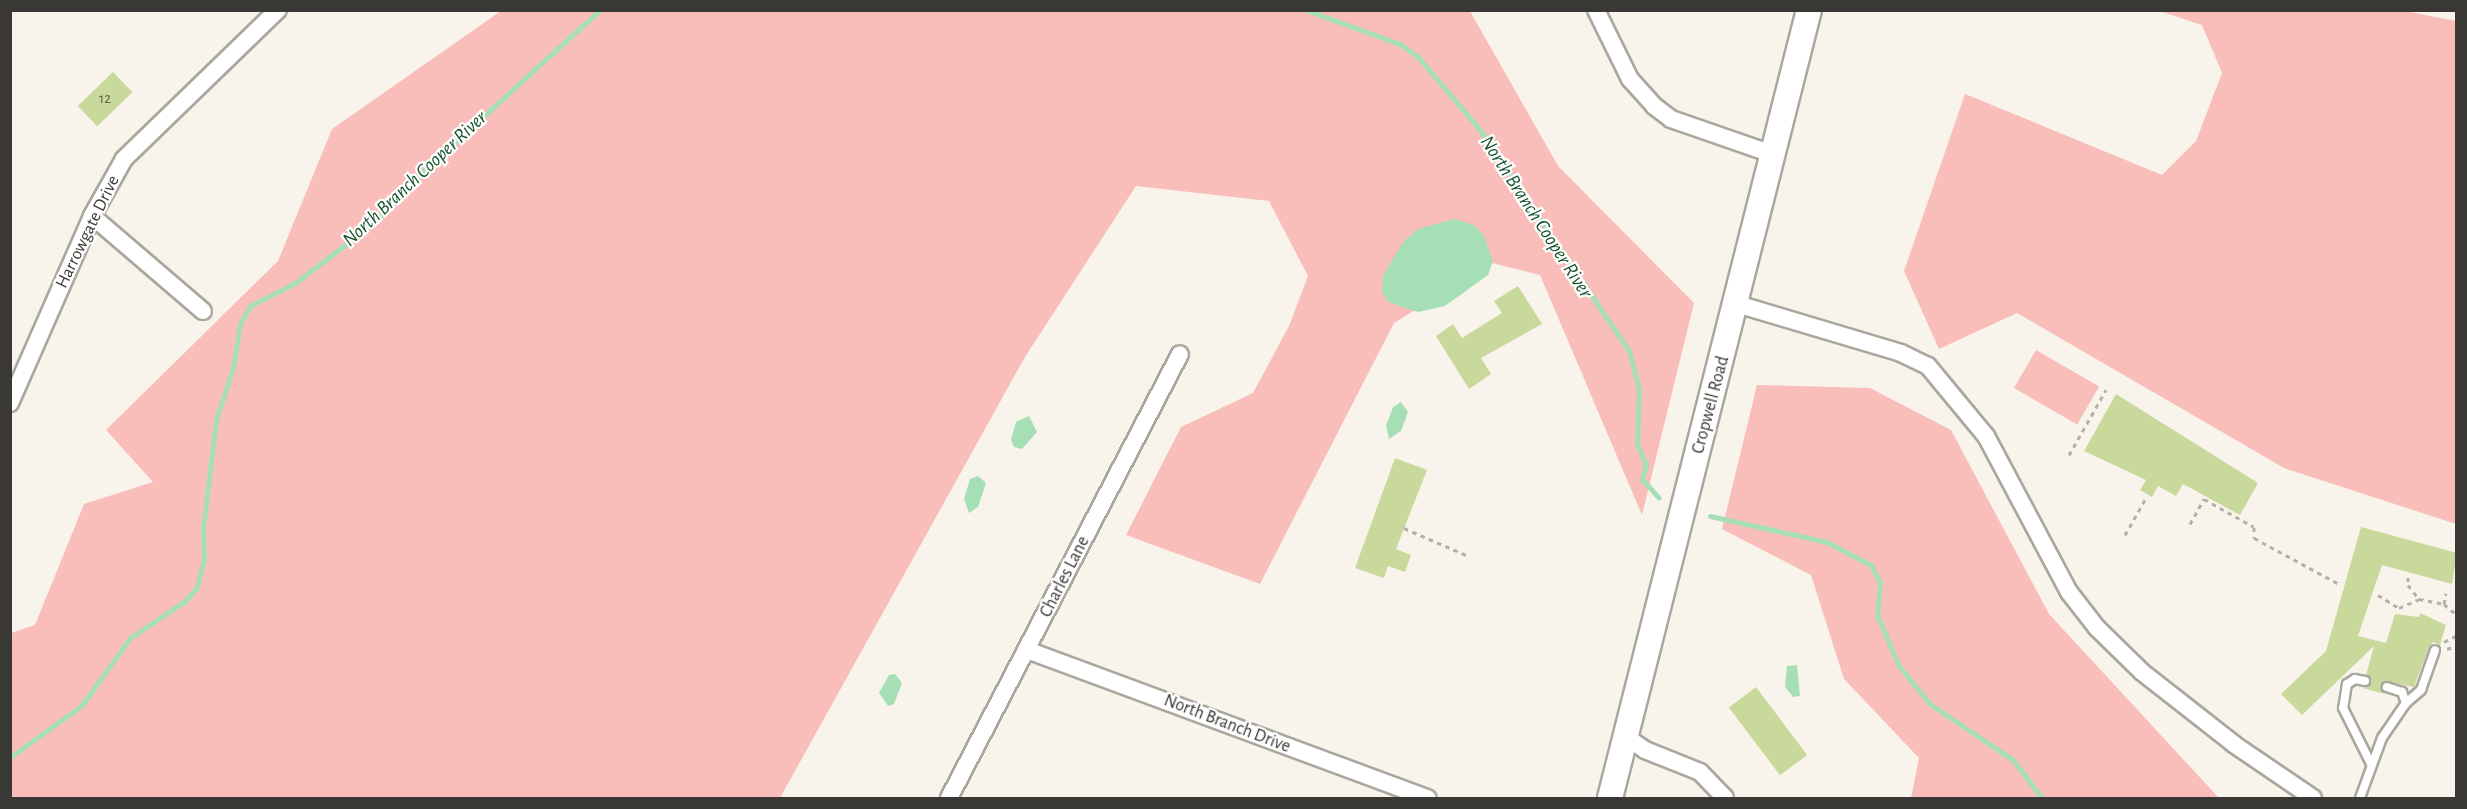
<!DOCTYPE html>
<style>
body{margin:0}
#map{position:relative;width:2467px;height:809px;overflow:hidden;background:#f8f4eb;font-family:"Alegreya Sans",sans-serif}
div>[style]{position:absolute}
.green>*{inset:0;background:#f9bdba;transform-origin:0 0}
.water>*{inset:0;background:#a6dfb5}
.stream>*{height:5px;margin:-2.5px;padding:0 2.5px;transform-origin:2.5px;border-radius:2.5px;background:#a6dfb5}
.building>*{inset:0;background:#c9d89b;transform-origin:0 0}
.path>*{height:3px;margin-top:-1.5px;transform-origin:0;background:repeating-linear-gradient(90deg,#b2b0a8 0 4.5px,transparent 0 9px)}
.roads{filter:drop-shadow(2px 0 #aaa79e) drop-shadow(-2px 0 #aaa79e) drop-shadow(0 2px #aaa79e) drop-shadow(0 -2px #aaa79e)}
.lane>*{height:8px;margin:-4px;padding:0 4px;transform-origin:4px;border-radius:4px;background:#fff}
.street>*{height:16px;margin:-8px;padding:0 8px;transform-origin:8px;border-radius:8px;background:#fff}
.secondary>*{height:24px;margin:-12px;padding:0 12px;transform-origin:12px;border-radius:12px;background:#fff}
span{translate:-50% -50%;white-space:nowrap;text-align:center;line-height:1.15;-webkit-text-stroke:4.5px #fff;paint-order:stroke}
.number-label{font-size:15px;color:#5d604e}
.number-label span{-webkit-text-stroke-width:0}
.street-label{font-size:18px;color:#393834}
.water-label{font-size:20px;color:#13522c;font-style:italic}
.frame{position:absolute;inset:0;border:12px solid #393834;pointer-events:none}
</style>
<div id="map">
<div class="green">
<i style="clip-path:polygon(501px 11px,1470px 11px,1558px 166px,1694px 303px,1642px 515px,1540px 275px,1492px 263px,1394px 323px,1260px 584px,1126px 535px,1181px 427px,1253px 393px,1289px 326px,1308px 276px,1269px 201px,1136px 186px,1025px 357px,780px 798px,11px 798px,11px 633px,35px 625px,84px 504px,153px 482px,106px 430px,278px 261px,332px 129px)"></i>
<i style="clip-path:polygon(2405px 11px,2456px 21px,2456px 524px,2284px 468px,2017px 313px,1939px 349px,1904px 271px,1965px 94px,2162px 175px,2196px 141px,2222px 73px,2202px 25px,2160px 11px)"></i>
<i style="left:2036px;top:350px;width:73px;height:44px;rotate:30deg"></i>
<i style="clip-path:polygon(1757px 385px,1870px 388px,1951px 430px,2049px 614px,2219px 798px,1911px 798px,1919px 758px,1844px 679px,1811px 575px,1722px 529px)"></i>
</div>
<div class="water">
<i style="clip-path:polygon(1454px 219px,1474px 225px,1484px 236px,1493px 261px,1488px 275px,1445px 306px,1418px 312px,1388px 302px,1382px 292px,1383px 276px,1403px 242px,1418px 229px)"></i>
<i style="clip-path:polygon(1401px 402px,1408px 412px,1401px 431px,1389px 439px,1386px 426px,1393px 407px)"></i>
<i style="clip-path:polygon(1029px 416px,1037px 432px,1022px 449px,1014px 447px,1011px 440px,1016px 422px)"></i>
<i style="clip-path:polygon(978px 476px,986px 483px,978px 507px,969px 513px,964px 499px,970px 479px)"></i>
<i style="clip-path:polygon(1797px 665px,1800px 696px,1793px 697px,1785px 687px,1787px 666px)"></i>
<i style="clip-path:polygon(895px 674px,902px 683px,894px 704px,888px 706px,879px 693px,889px 675px)"></i>
</div>
<div class="stream">
<i style="left:1306px;top:10px;width:100px;rotate:19.9deg"></i>
<i style="left:1400px;top:44px;width:24px;rotate:36deg"></i>
<i style="left:1419px;top:58px;width:94px;rotate:49.7deg"></i>
<i style="left:1480px;top:130px;width:267px;rotate:56deg"></i>
<i style="left:1629px;top:351px;width:40px;rotate:75.6deg"></i>
<i style="left:1639px;top:390px;width:54px;rotate:92.1deg"></i>
<i style="left:1637px;top:444px;width:23px;rotate:67deg"></i>
<i style="left:1646px;top:465px;width:15px;rotate:106deg"></i>
<i style="left:1642px;top:479px;width:25px;rotate:48deg"></i>
<i style="left:1710px;top:516px;width:120px;rotate:12.5deg"></i>
<i style="left:1827px;top:542px;width:50px;rotate:27.6deg"></i>
<i style="left:1871px;top:565px;width:20px;rotate:63deg"></i>
<i style="left:1880px;top:583px;width:32px;rotate:95deg"></i>
<i style="left:1877px;top:615px;width:56px;rotate:66.7deg"></i>
<i style="left:1899px;top:666px;width:49px;rotate:50.8deg"></i>
<i style="left:1930px;top:704px;width:100px;rotate:34deg"></i>
<i style="left:2013px;top:760px;width:48px;rotate:52.7deg"></i>
<i style="left:10px;top:757px;width:87px;rotate:-35.7deg"></i>
<i style="left:81px;top:706px;width:84px;rotate:-54.2deg"></i>
<i style="left:130px;top:638px;width:66px;rotate:-33.9deg"></i>
<i style="left:185px;top:601px;width:18px;rotate:-49deg"></i>
<i style="left:197px;top:587px;width:29px;rotate:-76deg"></i>
<i style="left:204px;top:559px;width:31px;rotate:-92deg"></i>
<i style="left:203px;top:528px;width:109px;rotate:-83.1deg"></i>
<i style="left:216px;top:420px;width:55px;rotate:-71.9deg"></i>
<i style="left:233px;top:368px;width:45px;rotate:-81deg"></i>
<i style="left:240px;top:324px;width:21px;rotate:-61deg"></i>
<i style="left:250px;top:306px;width:51px;rotate:-27.1deg"></i>
<i style="left:295px;top:283px;width:102px;rotate:-37.4deg"></i>
<i style="left:376px;top:221px;width:63px;rotate:-46.9deg"></i>
<i style="left:419px;top:175px;width:245px;rotate:-42.4deg"></i>
</div>
<div class="building">
<i style="left:113px;top:72px;width:28px;height:49px;rotate:46deg"></i>
<i style="clip-path:polygon(1518px 286px,1542px 324px,1481px 358px,1491px 374px,1469px 389px,1436px 336px,1453px 324px,1462px 338px,1502px 313px,1494px 301px)"></i>
<i style="clip-path:polygon(2116px 394px,2258px 483px,2240px 515px,2183px 484px,2176px 496px,2158px 486px,2152px 497px,2140px 490px,2146px 480px,2084px 451px)"></i>
<i style="clip-path:polygon(1395px 458px,1427px 470px,1396px 549px,1411px 555px,1405px 572px,1388px 566px,1384px 578px,1355px 568px)"></i>
<i style="clip-path:polygon(2361px 527px,2457px 553px,2452px 584px,2382px 565px,2358px 636px,2386px 643px,2395px 614px,2419px 617px,2420px 613px,2446px 625px,2440px 645px,2433px 642px,2429px 647px,2414px 687px,2385px 681px,2381px 688px,2385px 694px,2363px 688px,2371px 683px,2366px 675px,2374px 646px,2302px 715px,2281px 694px,2326px 651px)"></i>
<i style="left:1756px;top:687px;width:85px;height:34px;rotate:53deg"></i>
</div>
<div class="path">
<i style="left:2069px;top:455px;width:75px;rotate:-60.4deg"></i>
<i style="left:2190px;top:524px;width:29px;rotate:-61deg"></i>
<i style="left:2204px;top:499px;width:57px;rotate:29.2deg"></i>
<i style="left:2254px;top:527px;width:11px;rotate:90deg"></i>
<i style="left:2254px;top:538px;width:99px;rotate:28.4deg"></i>
<i style="left:1404px;top:528px;width:68px;rotate:23.5deg"></i>
<i style="left:2125px;top:535px;width:43px;rotate:-60.4deg"></i>
<i style="left:2408px;top:577px;width:8px;rotate:90deg"></i>
<i style="left:2408px;top:585px;width:18px;rotate:52deg"></i>
<i style="left:2378px;top:595px;width:25px;rotate:32deg"></i>
<i style="left:2399px;top:608px;width:22px;rotate:-24deg"></i>
<i style="left:2419px;top:599px;width:25px;rotate:11deg"></i>
<i style="left:2444px;top:604px;width:16px;rotate:40deg"></i>
<i style="left:2444px;top:604px;width:11px;rotate:-80deg"></i>
<i style="left:2444px;top:642px;width:13px;rotate:-27deg"></i>
<i style="left:2447px;top:649px;width:9px;rotate:-18deg"></i>
</div>
<div class="roads">
<div class="lane">
<i style="left:2365px;top:681px;width:10px;rotate:-169deg"></i>
<i style="left:2355px;top:679px;width:9px;rotate:148deg"></i>
<i style="left:2347px;top:684px;width:24px;rotate:99deg"></i>
<i style="left:2343px;top:708px;width:63px;rotate:63.4deg"></i>
<i style="left:2406px;top:703px;width:20px;rotate:-41deg"></i>
<i style="left:2421px;top:690px;width:42px;rotate:-70.7deg"></i>
<i style="left:2360px;top:798px;width:64px;rotate:-69.9deg"></i>
<i style="left:2382px;top:738px;width:42px;rotate:-55.6deg"></i>
<i style="left:2406px;top:703px;width:12px;rotate:-110deg"></i>
<i style="left:2402px;top:692px;width:16px;rotate:-162deg"></i>
</div>
<div class="street">
<i style="left:1596px;top:10px;width:77px;rotate:63.8deg"></i>
<i style="left:1630px;top:79px;width:36px;rotate:48deg"></i>
<i style="left:1654px;top:106px;width:21px;rotate:37deg"></i>
<i style="left:1671px;top:119px;width:107px;rotate:19.1deg"></i>
<i style="left:92px;top:216px;width:146px;rotate:40.6deg"></i>
<i style="left:1737px;top:304px;width:171px;rotate:16.6deg"></i>
<i style="left:1901px;top:353px;width:30px;rotate:26deg"></i>
<i style="left:1928px;top:366px;width:91px;rotate:50.4deg"></i>
<i style="left:1986px;top:436px;width:177px;rotate:62deg"></i>
<i style="left:2069px;top:592px;width:46px;rotate:52.1deg"></i>
<i style="left:2097px;top:628px;width:63px;rotate:44.4deg"></i>
<i style="left:2142px;top:672px;width:118px;rotate:38.1deg"></i>
<i style="left:2235px;top:745px;width:94px;rotate:34.2deg"></i>
<i style="left:10px;top:403px;width:204px;rotate:-66.3deg"></i>
<i style="left:92px;top:216px;width:65px;rotate:-60.7deg"></i>
<i style="left:124px;top:159px;width:214px;rotate:-44.1deg"></i>
<i style="left:1027px;top:650px;width:427px;rotate:20.3deg"></i>
<i style="left:1626px;top:737px;width:23px;rotate:34deg"></i>
<i style="left:1645px;top:750px;width:59px;rotate:21.8deg"></i>
<i style="left:1700px;top:772px;width:36px;rotate:46deg"></i>
<i style="left:949px;top:798px;width:500px;rotate:-62.51deg"></i>
</div>
<div class="secondary">
<i style="left:1610px;top:798px;width:813px;rotate:-75.83deg"></i>
</div>
</div>
<div class="number-label">
<span style="left:105px;top:99px">12</span>
</div>
<div class="street-label">
<span style="left:88px;top:232px;rotate:-64deg">Harrowgate Drive</span>
<span style="left:1711px;top:405px;rotate:-75deg">Cropwell Road</span>
<span style="left:1065px;top:577px;rotate:-63deg">Charles Lane</span>
<span style="left:1227px;top:724px;rotate:21deg">North Branch Drive</span>
</div>
<div class="water-label">
<span style="left:415px;top:179px;rotate:-43deg">North Branch Cooper River</span>
<span style="left:1536px;top:217px;rotate:57deg">North Branch Cooper River</span>
</div>
<div class="frame"></div>
</div>
